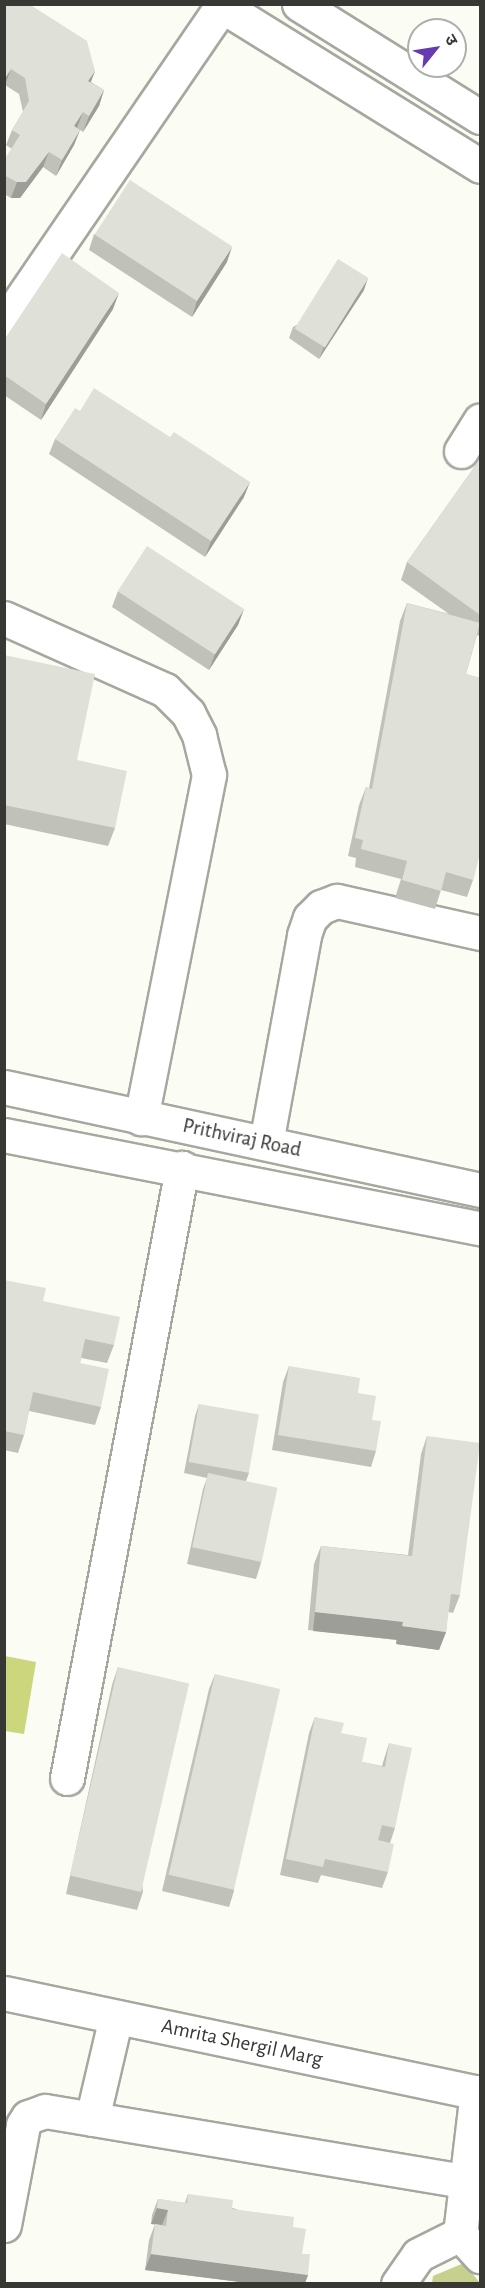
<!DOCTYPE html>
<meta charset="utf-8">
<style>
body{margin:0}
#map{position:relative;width:485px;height:2288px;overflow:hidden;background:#fbfdf4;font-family:"Alegreya Sans","Noto Sans Devanagari",sans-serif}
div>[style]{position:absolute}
.green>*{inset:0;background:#c8d08f}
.water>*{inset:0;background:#ccd67d}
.roads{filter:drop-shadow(2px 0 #a6a8a0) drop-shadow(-2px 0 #a6a8a0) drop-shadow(0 2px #a6a8a0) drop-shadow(0 -2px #a6a8a0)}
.minor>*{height:33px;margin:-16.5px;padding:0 16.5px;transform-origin:16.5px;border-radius:16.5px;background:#fff}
.major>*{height:33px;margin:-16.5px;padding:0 16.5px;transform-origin:16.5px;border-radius:16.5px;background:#fff}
.wall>*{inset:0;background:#c0c2ba}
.shaded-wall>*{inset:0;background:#9c9e97;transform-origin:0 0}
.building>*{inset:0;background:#dfe1d8;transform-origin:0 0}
span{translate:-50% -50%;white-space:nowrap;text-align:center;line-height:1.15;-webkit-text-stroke:6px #fff;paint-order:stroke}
.street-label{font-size:21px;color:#373834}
.frame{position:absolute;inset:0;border:6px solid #373834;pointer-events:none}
.north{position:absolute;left:407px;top:18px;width:60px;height:60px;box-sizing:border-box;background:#fff;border:2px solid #afafae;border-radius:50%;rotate:60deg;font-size:16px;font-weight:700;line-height:24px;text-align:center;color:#373834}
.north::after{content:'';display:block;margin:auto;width:21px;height:27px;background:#663ab1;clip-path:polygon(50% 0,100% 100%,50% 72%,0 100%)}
</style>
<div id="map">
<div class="green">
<i style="clip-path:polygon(464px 2263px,480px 2283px,432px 2283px,433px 2276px)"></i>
</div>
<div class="water">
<i style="clip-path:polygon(5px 1656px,36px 1662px,24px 1734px,5px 1731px)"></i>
</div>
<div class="roads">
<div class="minor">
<i style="left:4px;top:324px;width:388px;rotate:-55.6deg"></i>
<i style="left:461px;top:451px;width:36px;rotate:-58deg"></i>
<i style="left:4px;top:618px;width:176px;rotate:24.1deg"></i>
<i style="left:165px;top:690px;width:33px;rotate:45deg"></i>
<i style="left:188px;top:713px;width:25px;rotate:63deg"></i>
<i style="left:199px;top:735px;width:41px;rotate:76deg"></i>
<i style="left:209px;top:775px;width:350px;rotate:101.2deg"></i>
<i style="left:266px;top:1143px;width:211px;rotate:-79.6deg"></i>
<i style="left:304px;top:935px;width:18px;rotate:-71deg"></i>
<i style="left:310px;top:918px;width:16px;rotate:-45deg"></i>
<i style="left:321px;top:907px;width:17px;rotate:-21deg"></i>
<i style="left:337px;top:901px;width:147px;rotate:12.6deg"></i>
<i style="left:67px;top:1778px;width:621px;rotate:-79.32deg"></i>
<i style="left:4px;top:1993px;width:486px;rotate:11.9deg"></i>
<i style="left:92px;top:2119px;width:105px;rotate:-76.8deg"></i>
<i style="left:4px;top:2225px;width:102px;rotate:-79.2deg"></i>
<i style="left:23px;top:2125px;width:9px;rotate:-58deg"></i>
<i style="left:28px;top:2117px;width:18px;rotate:-19deg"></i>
<i style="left:45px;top:2111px;width:441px;rotate:9.5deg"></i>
<i style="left:460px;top:2234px;width:143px;rotate:-83.2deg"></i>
<i style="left:460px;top:2234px;width:30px;rotate:48deg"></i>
<i style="left:398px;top:2284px;width:35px;rotate:-55deg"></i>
<i style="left:418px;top:2255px;width:47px;rotate:-26.6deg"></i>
</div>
<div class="major">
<i style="left:219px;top:4px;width:307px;rotate:31.8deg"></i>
<i style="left:299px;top:4px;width:213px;rotate:32deg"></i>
<i style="left:4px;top:1087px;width:487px;rotate:12.2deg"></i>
<i style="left:4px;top:1135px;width:485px;rotate:11.1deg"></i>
</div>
</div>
<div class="wall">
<i style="clip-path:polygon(4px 4px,95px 71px,91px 82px,104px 90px,99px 106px,83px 132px,80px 130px,74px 145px,56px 176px,43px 167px,20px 198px,11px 198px,4px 194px,4px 160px,12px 149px,6px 145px,12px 130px,23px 112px,19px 94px,5px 85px)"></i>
<i style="clip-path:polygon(94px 234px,227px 262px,192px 317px,89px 250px)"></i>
<i style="clip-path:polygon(364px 290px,319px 359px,289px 338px,293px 327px)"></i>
<i style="clip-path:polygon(113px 309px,41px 420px,4px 395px,4px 340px)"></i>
<i style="clip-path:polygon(80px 411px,244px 497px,205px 557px,49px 454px,55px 439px)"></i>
<i style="clip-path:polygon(480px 459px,480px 633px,479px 636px,477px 635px,466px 674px,480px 678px,480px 676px,480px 852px,473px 880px,467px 897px,441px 890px,435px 909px,395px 898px,401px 879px,355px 867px,356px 858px,348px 856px,359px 805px,366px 787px,369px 788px,400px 621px,407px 603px,449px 614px,401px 580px,407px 562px)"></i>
<i style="clip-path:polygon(118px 591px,244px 609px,238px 625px,209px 670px,112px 607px)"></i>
<i style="clip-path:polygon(4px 655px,77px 760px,115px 828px,108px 846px,4px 824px)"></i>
<i style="clip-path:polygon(4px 1280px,43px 1301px,114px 1345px,107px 1363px,81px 1358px,80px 1363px,101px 1407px,95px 1425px,29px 1411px,24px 1435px,18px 1453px,4px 1450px)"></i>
<i style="clip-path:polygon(289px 1366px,358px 1393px,372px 1420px,376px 1451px,371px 1467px,272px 1450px,283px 1382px)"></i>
<i style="clip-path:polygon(199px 1404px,249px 1473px,246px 1481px,261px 1563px,256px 1579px,187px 1564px,203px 1489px,207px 1478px,184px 1473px,195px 1416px)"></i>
<i style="clip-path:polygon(427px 1436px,460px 1595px,453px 1613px,448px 1612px,446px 1632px,439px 1650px,396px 1644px,396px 1640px,308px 1630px,314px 1564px,321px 1546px,408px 1555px,421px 1454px)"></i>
<i style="clip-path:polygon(118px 1667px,143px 1892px,137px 1910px,66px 1894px,112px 1685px)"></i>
<i style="clip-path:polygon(215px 1674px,234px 1891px,229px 1907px,162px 1891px,209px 1689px)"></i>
<i style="clip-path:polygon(315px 1717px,341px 1733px,362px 1762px,382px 1766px,384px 1759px,389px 1743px,395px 1828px,390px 1843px,388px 1872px,382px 1888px,321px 1875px,318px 1883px,280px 1875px,309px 1733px)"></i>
<i style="clip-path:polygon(188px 2194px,293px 2227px,302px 2254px,308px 2275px,305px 2283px,248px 2283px,145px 2270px,149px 2240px,155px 2224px,162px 2225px,151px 2224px,152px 2215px,158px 2199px,185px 2203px)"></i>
</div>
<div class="shaded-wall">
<i style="clip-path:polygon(11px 69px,5px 85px,4px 86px,4px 80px)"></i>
<i style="clip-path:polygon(95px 71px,89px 86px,88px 81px)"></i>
<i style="clip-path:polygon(104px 90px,99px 106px,83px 132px,89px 116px)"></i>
<i style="clip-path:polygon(83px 112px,77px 128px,74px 126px)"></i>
<i style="clip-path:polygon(80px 130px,74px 145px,56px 176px,62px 160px)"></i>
<i style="clip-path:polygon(49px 152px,43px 167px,20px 198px,11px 198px,17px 182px)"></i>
<i style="clip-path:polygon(232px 247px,227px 262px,192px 317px,197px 301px)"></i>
<i style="clip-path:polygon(368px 278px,364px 290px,319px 359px,324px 347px)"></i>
<i style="clip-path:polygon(119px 293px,113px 309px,41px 420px,46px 404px)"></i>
<i style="clip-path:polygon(250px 482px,244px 497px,205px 557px,211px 541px)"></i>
<i style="clip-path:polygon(244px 609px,238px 625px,209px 670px,215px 654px)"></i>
<i style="left:315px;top:1612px;width:89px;height:19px;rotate:6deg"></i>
<i style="clip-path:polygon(402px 1626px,446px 1632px,439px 1650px,396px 1644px)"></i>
<i style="clip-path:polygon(157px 2208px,168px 2210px,162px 2225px,151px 2224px)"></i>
<i style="clip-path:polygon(151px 2254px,308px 2275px,305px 2283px,248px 2283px,145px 2270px)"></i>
</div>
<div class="building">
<i style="clip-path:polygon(4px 4px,29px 4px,87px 41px,95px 71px,88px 81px,104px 90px,89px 116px,83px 112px,74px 126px,80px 130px,62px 160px,49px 152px,26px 182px,17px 182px,4px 175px,4px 160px,20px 135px,12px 130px,29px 101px,25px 78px,11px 69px,4px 80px)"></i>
<i style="left:130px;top:180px;width:122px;height:65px;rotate:33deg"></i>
<i style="clip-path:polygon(62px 253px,119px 293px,46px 404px,4px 375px,4px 340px)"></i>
<i style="left:338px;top:259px;width:36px;height:82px;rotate:32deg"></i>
<i style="clip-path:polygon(94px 388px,170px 437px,174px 432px,250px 482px,211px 541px,55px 439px,75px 408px,80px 411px)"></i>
<i style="clip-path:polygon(480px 459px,480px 615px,407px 562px)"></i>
<i style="left:147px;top:546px;width:116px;height:54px;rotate:33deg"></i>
<i style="clip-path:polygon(407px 603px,480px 623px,466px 674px,480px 678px,480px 852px,473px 880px,446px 872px,441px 891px,402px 880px,407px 861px,361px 849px,363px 840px,355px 838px,366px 787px,372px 789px)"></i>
<i style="clip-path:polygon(4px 655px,95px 674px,77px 760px,127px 771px,115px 828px,4px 805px)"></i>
<i style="clip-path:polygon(4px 1280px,46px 1288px,43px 1301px,120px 1317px,114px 1345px,85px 1339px,80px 1363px,109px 1369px,101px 1407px,33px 1392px,24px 1435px,4px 1431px)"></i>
<i style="clip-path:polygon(289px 1366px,360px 1378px,358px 1393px,376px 1396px,372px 1420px,381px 1421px,376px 1451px,278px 1435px)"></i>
<i style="left:199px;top:1404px;width:61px;height:59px;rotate:10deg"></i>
<i style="clip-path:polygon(427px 1436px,480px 1443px,460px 1595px,451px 1594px,446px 1632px,402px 1626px,403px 1622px,315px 1612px,321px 1546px,412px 1556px)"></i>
<i style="left:208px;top:1473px;width:71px;height:76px;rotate:12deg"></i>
<i style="left:118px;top:1667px;width:73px;height:214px;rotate:13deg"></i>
<i style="left:215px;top:1674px;width:67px;height:206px;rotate:13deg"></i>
<i style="clip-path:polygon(315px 1717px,344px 1723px,341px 1733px,367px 1738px,362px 1762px,385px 1767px,389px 1743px,412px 1748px,395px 1828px,382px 1825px,378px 1840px,394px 1844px,388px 1872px,325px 1859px,323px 1867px,286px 1859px)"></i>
<i style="clip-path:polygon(188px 2194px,233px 2200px,232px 2209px,294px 2217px,293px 2227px,306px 2229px,302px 2254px,310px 2254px,308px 2275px,151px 2254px,155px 2224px,166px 2226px,168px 2210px,157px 2208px,158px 2199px,187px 2203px)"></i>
</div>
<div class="street-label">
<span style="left:242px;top:1138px;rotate:12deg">Prithviraj Road</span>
<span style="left:242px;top:2043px;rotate:12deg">Amrita Shergil Marg</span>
</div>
<div class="frame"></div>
<div class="north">उ</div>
</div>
